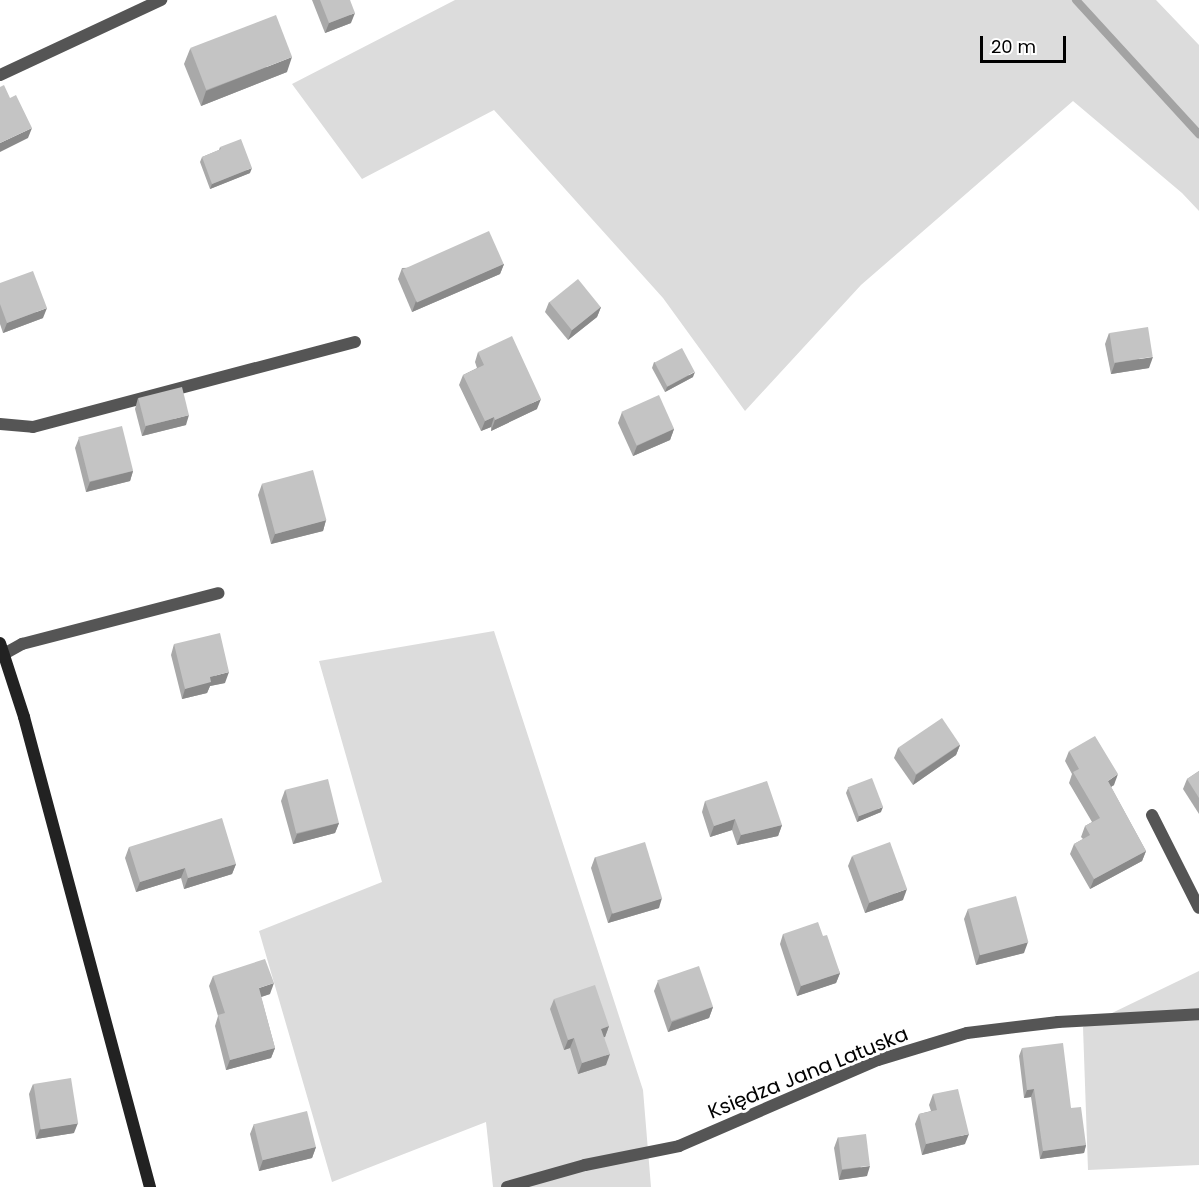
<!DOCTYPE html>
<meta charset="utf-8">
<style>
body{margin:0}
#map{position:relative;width:1199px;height:1187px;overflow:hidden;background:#fff;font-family:Poppins,sans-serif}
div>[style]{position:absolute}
.green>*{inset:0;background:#dcdcdc}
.stream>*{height:8px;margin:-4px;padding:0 4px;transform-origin:4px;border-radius:4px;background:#a3a3a3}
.lane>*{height:12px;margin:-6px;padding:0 6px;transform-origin:6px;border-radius:6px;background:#555}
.street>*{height:12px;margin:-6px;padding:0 6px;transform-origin:6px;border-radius:6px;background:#555}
.secondary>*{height:12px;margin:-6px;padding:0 6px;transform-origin:6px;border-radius:6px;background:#222}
.wall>*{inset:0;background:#a9a9a9}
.shaded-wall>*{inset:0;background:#898989}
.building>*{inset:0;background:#c4c4c4;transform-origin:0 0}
span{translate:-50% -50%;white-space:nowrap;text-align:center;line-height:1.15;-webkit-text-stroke:6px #fff;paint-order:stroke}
.street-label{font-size:20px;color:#000}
.scale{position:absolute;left:980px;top:36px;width:86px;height:27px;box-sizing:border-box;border:3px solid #000;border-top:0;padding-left:8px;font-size:18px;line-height:21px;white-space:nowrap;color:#000;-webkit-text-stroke:4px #fff;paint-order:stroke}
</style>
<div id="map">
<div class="green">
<i style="clip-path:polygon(455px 0,1156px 0,1199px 45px,1199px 211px,1182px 193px,1073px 101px,861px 285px,745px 411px,663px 298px,494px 110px,362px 179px,292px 84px)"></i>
<i style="clip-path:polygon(494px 631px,643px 1090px,651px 1187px,493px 1187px,486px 1122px,332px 1182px,259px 931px,382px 882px,319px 661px)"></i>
<i style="clip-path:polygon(1199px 971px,1199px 1165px,1088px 1170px,1083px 1027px)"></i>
</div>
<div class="stream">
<i style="left:1076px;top:0;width:182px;rotate:47.5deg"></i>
</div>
<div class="lane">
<i style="left:0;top:75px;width:178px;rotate:-25deg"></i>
<i style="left:0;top:424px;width:33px;rotate:5deg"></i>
<i style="left:33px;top:427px;width:333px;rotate:-14.8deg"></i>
<i style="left:4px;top:654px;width:21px;rotate:-29deg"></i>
<i style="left:22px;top:644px;width:203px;rotate:-14.5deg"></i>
<i style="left:1152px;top:815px;width:104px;rotate:63.2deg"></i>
</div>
<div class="street">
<i style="left:507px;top:1187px;width:81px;rotate:-15.8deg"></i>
<i style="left:585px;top:1165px;width:96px;rotate:-11.4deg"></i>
<i style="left:679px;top:1146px;width:217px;rotate:-23.4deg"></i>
<i style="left:878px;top:1060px;width:93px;rotate:-16.9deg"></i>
<i style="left:967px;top:1033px;width:92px;rotate:-6.9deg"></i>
<i style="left:1058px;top:1022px;width:141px;rotate:-3.2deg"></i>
</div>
<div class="secondary">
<i style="left:0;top:643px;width:78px;rotate:72deg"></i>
<i style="left:24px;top:717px;width:487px;rotate:75deg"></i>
</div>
<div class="wall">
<i style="clip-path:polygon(312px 0,350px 0,351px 23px,325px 33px)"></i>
<i style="clip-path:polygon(190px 49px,287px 72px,201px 106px,184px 64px)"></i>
<i style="clip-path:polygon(220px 147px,250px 173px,210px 189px,200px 162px,202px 157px,219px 150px)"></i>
<i style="clip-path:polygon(504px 264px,500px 274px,412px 312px,398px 279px,402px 268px)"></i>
<i style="clip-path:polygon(0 283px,43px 318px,3px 333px,0 324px)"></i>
<i style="clip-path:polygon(549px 302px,601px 307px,597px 317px,568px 340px,545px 312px)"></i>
<i style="clip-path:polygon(1109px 333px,1149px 368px,1111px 374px,1105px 344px)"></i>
<i style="clip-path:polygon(478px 352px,537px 409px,491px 431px,491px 427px,481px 431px,459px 385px,463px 375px,477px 368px,475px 362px)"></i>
<i style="clip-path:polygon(654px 362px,693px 377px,665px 392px,652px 368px)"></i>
<i style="clip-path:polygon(138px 398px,186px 425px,142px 436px,135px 409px)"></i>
<i style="clip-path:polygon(622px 412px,674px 429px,670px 440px,633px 456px,618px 423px)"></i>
<i style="clip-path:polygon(79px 438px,133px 471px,130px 481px,86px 492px,75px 448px)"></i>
<i style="clip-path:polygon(262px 484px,326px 520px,323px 531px,271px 544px,258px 495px)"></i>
<i style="clip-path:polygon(174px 644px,225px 683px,210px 686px,207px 693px,182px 699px,171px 655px)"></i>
<i style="clip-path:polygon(960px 745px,956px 755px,913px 785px,894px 758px,898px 748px)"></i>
<i style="clip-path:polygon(1069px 751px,1114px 785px,1111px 787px,1146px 851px,1142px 861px,1090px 889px,1070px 854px,1074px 844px,1083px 839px,1081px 837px,1085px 826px,1092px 822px,1069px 783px,1072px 774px,1065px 761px)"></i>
<i style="clip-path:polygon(1199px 771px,1199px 814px,1183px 789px,1187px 779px)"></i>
<i style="clip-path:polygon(848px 788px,881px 812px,857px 822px,846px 793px)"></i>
<i style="clip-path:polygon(285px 790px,339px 823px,335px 833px,293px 844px,281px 801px)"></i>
<i style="clip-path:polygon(705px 801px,782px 825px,778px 836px,737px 845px,732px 830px,710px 837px,702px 812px)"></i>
<i style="clip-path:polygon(129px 847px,236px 864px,232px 874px,184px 889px,181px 878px,136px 892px,125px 858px)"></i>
<i style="clip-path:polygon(852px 856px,903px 900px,865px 913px,848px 866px)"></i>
<i style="clip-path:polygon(595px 857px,659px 908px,608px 923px,591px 868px)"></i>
<i style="clip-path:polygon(968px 909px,1024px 953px,976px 965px,964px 919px)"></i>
<i style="clip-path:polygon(783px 934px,823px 936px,840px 973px,836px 983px,797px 996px,780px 944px)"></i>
<i style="clip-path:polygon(213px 976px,270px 994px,261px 997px,275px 1048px,271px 1058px,226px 1070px,215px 1026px,218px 1016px,209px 986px)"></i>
<i style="clip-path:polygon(658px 981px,713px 1007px,709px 1018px,668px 1032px,654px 991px)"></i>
<i style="clip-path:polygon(554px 999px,609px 1026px,605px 1037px,604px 1037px,606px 1065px,578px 1074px,570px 1048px,564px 1050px,550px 1009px)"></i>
<i style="clip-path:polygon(1022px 1048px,1071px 1108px,1086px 1145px,1084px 1153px,1040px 1159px,1031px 1097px,1024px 1098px,1019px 1056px)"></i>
<i style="clip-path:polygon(33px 1084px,74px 1133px,36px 1139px,29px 1094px)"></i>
<i style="clip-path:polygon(933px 1094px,965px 1144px,922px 1155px,915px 1124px,919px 1114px,931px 1111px,929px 1105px)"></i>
<i style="clip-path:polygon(254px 1124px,316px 1147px,312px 1158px,259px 1171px,250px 1134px)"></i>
<i style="clip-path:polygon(838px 1137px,867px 1176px,839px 1180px,834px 1148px)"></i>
</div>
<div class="shaded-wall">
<i style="clip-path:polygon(355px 13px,351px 23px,325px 33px,329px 23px)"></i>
<i style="clip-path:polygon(292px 57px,287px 72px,201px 106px,206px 91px)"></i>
<i style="clip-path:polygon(32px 128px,28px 138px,0 152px,0 143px)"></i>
<i style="clip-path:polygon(252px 168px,250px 173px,210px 189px,212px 184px)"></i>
<i style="clip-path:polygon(504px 264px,500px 274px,412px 312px,416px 301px)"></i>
<i style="clip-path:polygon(601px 307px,597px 317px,568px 340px,572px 330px)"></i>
<i style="clip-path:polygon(47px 308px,43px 318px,3px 333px,7px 323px)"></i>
<i style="clip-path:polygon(1153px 357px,1149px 368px,1111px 374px,1115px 363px)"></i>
<i style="clip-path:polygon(695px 372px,693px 377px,665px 392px,667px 387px)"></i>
<i style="clip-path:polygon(541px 399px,537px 409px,491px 431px,495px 420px)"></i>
<i style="clip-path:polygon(189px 415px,186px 425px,142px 436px,146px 426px)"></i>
<i style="clip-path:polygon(494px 417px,491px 427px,481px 431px,485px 421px)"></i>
<i style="clip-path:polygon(674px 429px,670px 440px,633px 456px,637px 446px)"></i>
<i style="clip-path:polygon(133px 471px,130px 481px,86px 492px,90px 482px)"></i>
<i style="clip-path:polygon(326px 520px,323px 531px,271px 544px,275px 534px)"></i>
<i style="clip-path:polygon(229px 672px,225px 683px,210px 686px,207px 693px,182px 699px,185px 689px,210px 677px)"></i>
<i style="clip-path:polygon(960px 745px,956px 755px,913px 785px,916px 775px)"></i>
<i style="clip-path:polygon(1118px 774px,1114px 785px,1104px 791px,1108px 781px)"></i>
<i style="clip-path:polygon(883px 807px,881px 812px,857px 822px,859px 816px)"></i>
<i style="clip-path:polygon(735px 819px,732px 830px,710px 837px,714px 826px)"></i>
<i style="clip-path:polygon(339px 823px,335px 833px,293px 844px,297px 834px)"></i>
<i style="clip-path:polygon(782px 825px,778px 836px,737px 845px,741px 835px)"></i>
<i style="clip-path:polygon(1146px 851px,1142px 861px,1090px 889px,1094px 879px)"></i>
<i style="clip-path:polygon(236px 864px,232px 874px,184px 889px,188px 878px)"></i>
<i style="clip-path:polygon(185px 868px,181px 878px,136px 892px,140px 882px)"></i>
<i style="clip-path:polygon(907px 889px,903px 900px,865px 913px,869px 903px)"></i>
<i style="clip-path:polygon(662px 898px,659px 908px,608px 923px,612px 913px)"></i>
<i style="clip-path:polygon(1028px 942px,1024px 953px,976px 965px,980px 954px)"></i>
<i style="clip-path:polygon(840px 973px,836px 983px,797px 996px,801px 986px)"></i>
<i style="clip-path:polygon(274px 983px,270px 994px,255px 999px,259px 988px)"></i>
<i style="clip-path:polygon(713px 1007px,709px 1018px,668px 1032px,672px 1022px)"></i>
<i style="clip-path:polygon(609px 1026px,605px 1037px,597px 1039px,601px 1029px)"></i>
<i style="clip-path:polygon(574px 1038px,570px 1048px,564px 1050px,568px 1040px)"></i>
<i style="clip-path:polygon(275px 1048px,271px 1058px,226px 1070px,230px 1060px)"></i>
<i style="clip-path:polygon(610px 1054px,606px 1065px,578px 1074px,582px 1063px)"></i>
<i style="clip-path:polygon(1034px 1089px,1031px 1097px,1024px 1098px,1027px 1090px)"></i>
<i style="clip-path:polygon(78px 1123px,74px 1133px,36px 1139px,40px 1129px)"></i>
<i style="clip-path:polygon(969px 1134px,965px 1144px,922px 1155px,926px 1144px)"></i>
<i style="clip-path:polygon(1086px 1145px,1084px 1153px,1040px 1159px,1043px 1151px)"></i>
<i style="clip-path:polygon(316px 1147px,312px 1158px,259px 1171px,263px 1160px)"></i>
<i style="clip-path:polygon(870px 1166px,867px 1176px,839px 1180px,842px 1170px)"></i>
</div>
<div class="building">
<i style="clip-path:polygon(320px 0,350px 0,355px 13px,329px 23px)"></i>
<i style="left:276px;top:15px;width:45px;height:92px;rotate:69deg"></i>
<i style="clip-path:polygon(4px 85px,10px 98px,16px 95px,32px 128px,0 143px,0 87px)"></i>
<i style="clip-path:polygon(241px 139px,252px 168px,212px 184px,202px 157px,221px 149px,220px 147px)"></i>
<i style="left:489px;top:231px;width:36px;height:95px;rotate:66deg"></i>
<i style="clip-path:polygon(33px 271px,47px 308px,7px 323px,0 304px,0 283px)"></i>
<i style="left:578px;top:279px;width:36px;height:37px;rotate:51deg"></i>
<i style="left:1148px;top:327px;width:30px;height:39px;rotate:81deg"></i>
<i style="clip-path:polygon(512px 336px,541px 399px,495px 420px,494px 417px,485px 421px,463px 375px,484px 365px,478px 352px)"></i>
<i style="left:682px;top:348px;width:27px;height:31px;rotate:62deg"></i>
<i style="left:182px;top:387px;width:29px;height:45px;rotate:76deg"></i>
<i style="left:659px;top:395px;width:37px;height:41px;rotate:66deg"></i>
<i style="left:122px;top:426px;width:46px;height:45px;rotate:76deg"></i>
<i style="left:313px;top:470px;width:52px;height:53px;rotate:75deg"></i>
<i style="clip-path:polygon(220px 633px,229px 672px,210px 677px,211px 682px,185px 689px,174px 644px)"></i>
<i style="left:942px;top:718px;width:32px;height:53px;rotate:56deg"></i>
<i style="clip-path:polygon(1095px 736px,1118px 774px,1108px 781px,1146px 851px,1094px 879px,1074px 844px,1090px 835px,1085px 826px,1100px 818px,1073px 772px,1079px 769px,1069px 751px)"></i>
<i style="clip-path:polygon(1199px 771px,1199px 798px,1187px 779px)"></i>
<i style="left:872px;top:778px;width:31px;height:26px;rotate:69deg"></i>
<i style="left:328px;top:779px;width:45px;height:44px;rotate:76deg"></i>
<i style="clip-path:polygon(767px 781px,782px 825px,741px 835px,735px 819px,714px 826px,705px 801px)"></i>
<i style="clip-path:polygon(222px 818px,236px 864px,188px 878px,185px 868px,140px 882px,129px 847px)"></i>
<i style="left:645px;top:842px;width:59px;height:52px;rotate:73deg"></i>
<i style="left:890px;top:842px;width:50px;height:40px;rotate:70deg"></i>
<i style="left:1016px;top:896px;width:48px;height:50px;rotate:75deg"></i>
<i style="clip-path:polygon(818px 922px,823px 936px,827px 935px,840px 973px,801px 986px,783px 934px)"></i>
<i style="clip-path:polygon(265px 959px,274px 983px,259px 988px,275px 1048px,230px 1060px,218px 1015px,225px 1013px,213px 976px)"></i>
<i style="left:699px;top:966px;width:43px;height:44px;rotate:71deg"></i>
<i style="clip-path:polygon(595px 985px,609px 1026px,601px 1029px,610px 1054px,582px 1063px,574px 1038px,568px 1040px,554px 999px)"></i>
<i style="clip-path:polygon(1063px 1043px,1071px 1108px,1081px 1107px,1086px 1145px,1043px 1151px,1034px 1089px,1027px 1090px,1022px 1048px)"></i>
<i style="left:71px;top:1078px;width:46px;height:38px;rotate:81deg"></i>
<i style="clip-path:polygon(958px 1089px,969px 1134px,926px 1144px,919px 1114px,937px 1110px,933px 1094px)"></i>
<i style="left:307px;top:1111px;width:37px;height:55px;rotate:76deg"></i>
<i style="left:866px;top:1134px;width:32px;height:28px;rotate:83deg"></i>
</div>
<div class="street-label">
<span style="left:808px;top:1073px;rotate:-22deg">Księdza Jana Latuska</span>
</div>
<div class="scale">20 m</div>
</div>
